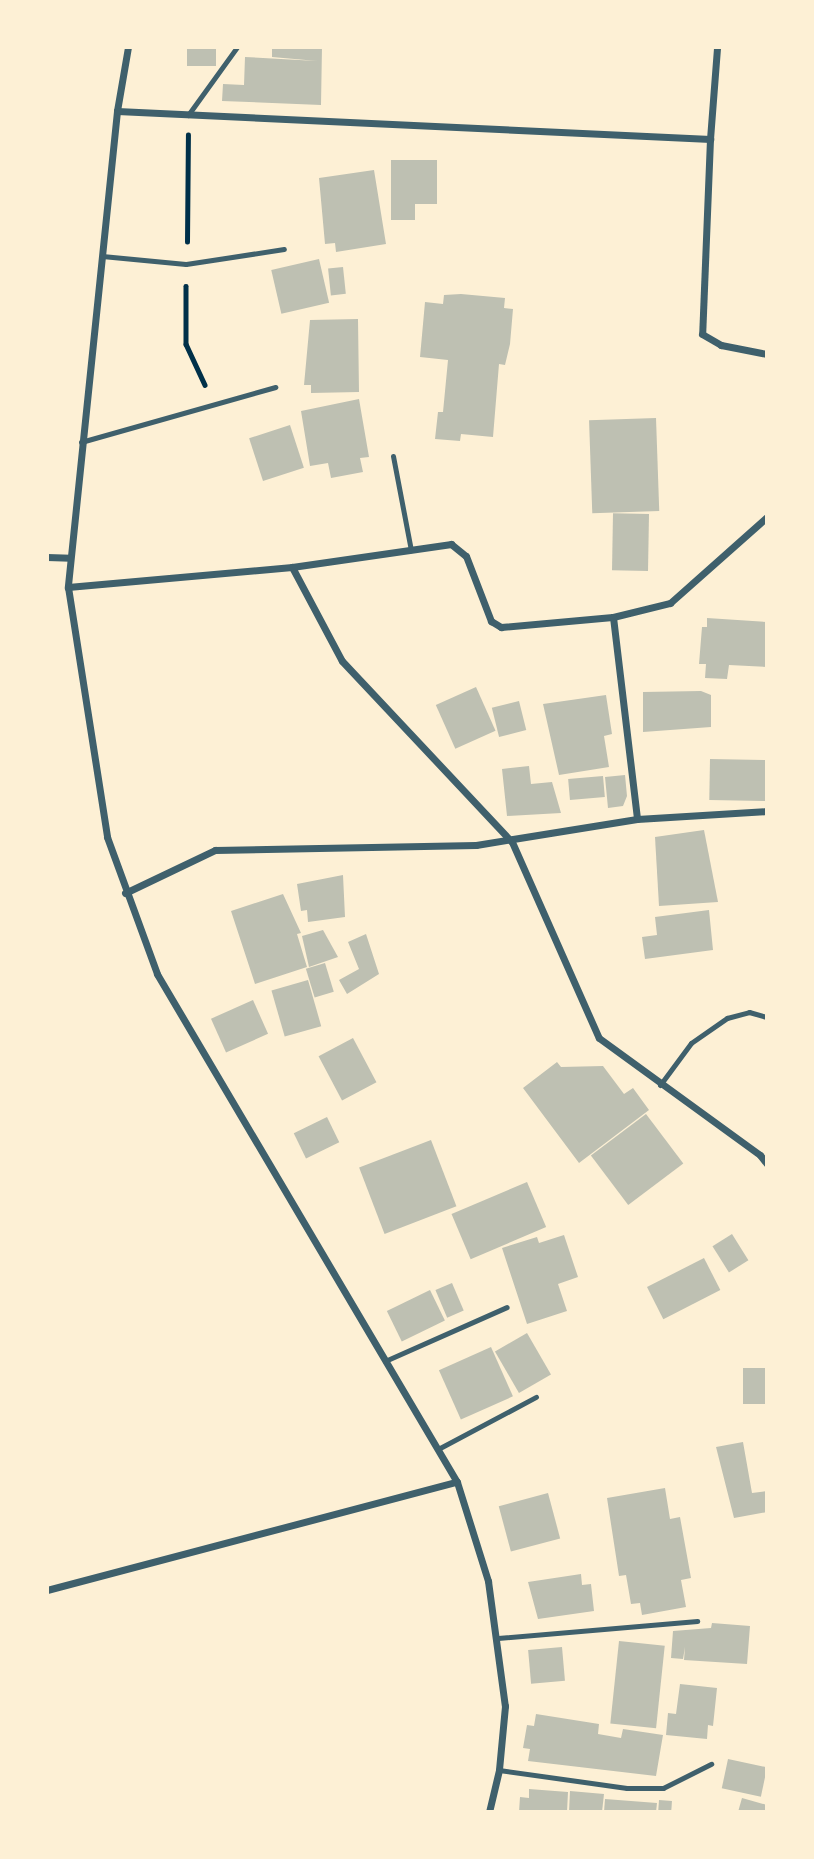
<!DOCTYPE html>
<style>
body{margin:0}
#map{position:relative;width:814px;height:1859px;overflow:hidden;background:#fdf0d5;font-family:Cabin,sans-serif}
div>[style]{position:absolute}
.building>*{inset:0;background:#bec0b2;transform-origin:0 0}
.path>*{height:4.5px;margin:-2.25px;padding:0 2.25px;transform-origin:2.25px;border-radius:2.25px;background:#003049}
.service>*{height:5px;margin:-2.5px;padding:0 2.5px;transform-origin:2.5px;border-radius:2.5px;background:#3f606c}
.minor>*{height:7px;margin:-3.5px;padding:0 3.5px;transform-origin:3.5px;border-radius:3.5px;background:#3f606c}
span{translate:-50% -50%;white-space:nowrap;text-align:center;line-height:1.15;-webkit-text-stroke:5px #fdf0d5;paint-order:stroke}
.frame{position:absolute;inset:0;border:49px solid #fdf0d5;pointer-events:none}
</style>
<div id="map">
<div class="building">
<i style="left:187px;top:47px;width:29px;height:19px"></i>
<i style="clip-path:polygon(272px 47px,322px 47px,321px 105px,222px 101px,223px 84px,244px 85px,245px 57px,317px 61px,272px 57px)"></i>
<i style="clip-path:polygon(391px 160px,437px 160px,437px 204px,415px 204px,415px 220px,391px 220px)"></i>
<i style="clip-path:polygon(374px 170px,386px 244px,336px 252px,335px 243px,325px 244px,319px 178px)"></i>
<i style="left:319px;top:259px;width:45px;height:49px;rotate:77deg"></i>
<i style="left:343px;top:267px;width:27px;height:15px;rotate:84deg"></i>
<i style="clip-path:polygon(461px 294px,505px 298px,504px 308px,513px 309px,510px 344px,505px 365px,499px 364px,493px 437px,461px 434px,460px 441px,435px 439px,438px 412px,443px 412px,448px 360px,420px 357px,425px 302px,443px 304px,444px 295px)"></i>
<i style="clip-path:polygon(358px 319px,359px 392px,311px 393px,311px 385px,304px 385px,310px 320px)"></i>
<i style="clip-path:polygon(359px 399px,369px 457px,360px 458px,363px 472px,331px 478px,328px 463px,310px 466px,301px 411px)"></i>
<i style="left:656px;top:418px;width:93px;height:67px;rotate:88deg"></i>
<i style="left:290px;top:425px;width:45px;height:43px;rotate:72deg"></i>
<i style="left:649px;top:514px;width:57px;height:36px;rotate:91deg"></i>
<i style="clip-path:polygon(707px 618px,767px 622px,767px 667px,729px 665px,727px 679px,705px 678px,706px 664px,699px 664px,702px 627px,707px 627px)"></i>
<i style="left:476px;top:687px;width:48px;height:44px;rotate:66deg"></i>
<i style="clip-path:polygon(701px 691px,711px 695px,711px 727px,643px 732px,643px 692px)"></i>
<i style="clip-path:polygon(606px 695px,612px 734px,604px 736px,609px 767px,559px 775px,543px 704px)"></i>
<i style="left:519px;top:701px;width:30px;height:28px;rotate:76deg"></i>
<i style="left:710px;top:759px;width:57px;height:41px;rotate:1deg"></i>
<i style="clip-path:polygon(529px 766px,531px 784px,552px 782px,561px 813px,507px 816px,502px 769px)"></i>
<i style="clip-path:polygon(625px 775px,627px 796px,623px 806px,608px 808px,605px 777px)"></i>
<i style="left:603px;top:776px;width:21px;height:35px;rotate:85deg"></i>
<i style="clip-path:polygon(704px 830px,718px 902px,659px 906px,655px 837px)"></i>
<i style="clip-path:polygon(343px 875px,345px 917px,308px 922px,307px 910px,301px 911px,297px 884px)"></i>
<i style="clip-path:polygon(283px 894px,301px 933px,297px 934px,307px 967px,255px 984px,231px 911px)"></i>
<i style="clip-path:polygon(709px 910px,713px 950px,645px 959px,642px 937px,657px 935px,655px 917px)"></i>
<i style="clip-path:polygon(323px 930px,338px 957px,309px 967px,302px 936px)"></i>
<i style="clip-path:polygon(366px 934px,379px 974px,347px 994px,339px 980px,359px 969px,348px 942px)"></i>
<i style="left:325px;top:963px;width:30px;height:20px;rotate:73deg"></i>
<i style="left:308px;top:980px;width:48px;height:38px;rotate:74deg"></i>
<i style="left:253px;top:1000px;width:37px;height:46px;rotate:66deg"></i>
<i style="left:353px;top:1038px;width:50px;height:39px;rotate:62deg"></i>
<i style="clip-path:polygon(557px 1062px,561px 1067px,603px 1066px,624px 1094px,633px 1088px,649px 1110px,579px 1163px,523px 1088px)"></i>
<i style="left:646px;top:1114px;width:62px;height:69px;rotate:53deg"></i>
<i style="left:327px;top:1117px;width:28px;height:37px;rotate:64deg"></i>
<i style="left:431px;top:1140px;width:71px;height:77px;rotate:69deg"></i>
<i style="left:527px;top:1182px;width:49px;height:82px;rotate:67deg"></i>
<i style="left:732px;top:1234px;width:31px;height:23px;rotate:58deg"></i>
<i style="clip-path:polygon(564px 1235px,578px 1277px,558px 1284px,567px 1311px,527px 1324px,502px 1248px,537px 1237px,539px 1243px)"></i>
<i style="left:704px;top:1258px;width:36px;height:64px;rotate:63deg"></i>
<i style="left:452px;top:1283px;width:30px;height:18px;rotate:67deg"></i>
<i style="left:430px;top:1290px;width:34px;height:48px;rotate:64deg"></i>
<i style="left:527px;top:1333px;width:48px;height:37px;rotate:60deg"></i>
<i style="left:491px;top:1347px;width:54px;height:57px;rotate:66deg"></i>
<i style="left:767px;top:1368px;width:36px;height:24px;rotate:90deg"></i>
<i style="clip-path:polygon(743px 1442px,752px 1493px,767px 1491px,767px 1512px,734px 1518px,716px 1447px)"></i>
<i style="clip-path:polygon(665px 1488px,670px 1519px,680px 1517px,691px 1578px,681px 1580px,686px 1607px,642px 1615px,640px 1603px,631px 1604px,626px 1575px,619px 1576px,607px 1498px)"></i>
<i style="left:548px;top:1493px;width:47px;height:51px;rotate:75deg"></i>
<i style="clip-path:polygon(581px 1574px,582px 1585px,591px 1584px,594px 1611px,538px 1619px,528px 1582px)"></i>
<i style="clip-path:polygon(712px 1623px,750px 1626px,747px 1664px,684px 1660px,685px 1647px,683px 1659px,671px 1658px,673px 1631px,711px 1628px)"></i>
<i style="left:619px;top:1641px;width:46px;height:83px;rotate:6deg"></i>
<i style="left:562px;top:1647px;width:34px;height:34px;rotate:85deg"></i>
<i style="clip-path:polygon(680px 1684px,717px 1688px,713px 1726px,708px 1725px,707px 1739px,666px 1735px,668px 1713px,676px 1714px)"></i>
<i style="clip-path:polygon(536px 1714px,599px 1724px,598px 1734px,621px 1738px,623px 1729px,663px 1735px,656px 1776px,528px 1761px,530px 1749px,523px 1748px,527px 1725px,534px 1726px)"></i>
<i style="left:728px;top:1759px;width:40px;height:30px;rotate:12deg"></i>
<i style="clip-path:polygon(529px 1789px,568px 1792px,567px 1812px,519px 1812px,520px 1797px,529px 1798px)"></i>
<i style="clip-path:polygon(570px 1791px,604px 1794px,602px 1812px,569px 1812px)"></i>
<i style="clip-path:polygon(742px 1798px,767px 1805px,767px 1812px,738px 1812px)"></i>
<i style="clip-path:polygon(605px 1799px,657px 1803px,656px 1812px,604px 1812px)"></i>
<i style="left:659px;top:1800px;width:13px;height:12px;rotate:4deg"></i>
</div>
<div class="path">
<i style="left:187px;top:242px;width:107px;rotate:-89.5deg"></i>
<i style="left:186px;top:286px;width:58px;rotate:90deg"></i>
<i style="left:186px;top:344px;width:45px;rotate:65.1deg"></i>
</div>
<div class="service">
<i style="left:188px;top:115px;width:84px;rotate:-54.2deg"></i>
<i style="left:102px;top:256px;width:84px;rotate:5.4deg"></i>
<i style="left:186px;top:264px;width:99px;rotate:-8.7deg"></i>
<i style="left:81px;top:442px;width:202px;rotate:-15.8deg"></i>
<i style="left:393px;top:456px;width:96px;rotate:79.2deg"></i>
<i style="left:660px;top:1085px;width:52px;rotate:-53.6deg"></i>
<i style="left:691px;top:1043px;width:44px;rotate:-34.8deg"></i>
<i style="left:727px;top:1018px;width:23px;rotate:-15deg"></i>
<i style="left:749px;top:1012px;width:19px;rotate:16deg"></i>
<i style="left:385px;top:1361px;width:133px;rotate:-23.9deg"></i>
<i style="left:438px;top:1449px;width:111px;rotate:-28deg"></i>
<i style="left:498px;top:1638px;width:200px;rotate:-4.9deg"></i>
<i style="left:499px;top:1770px;width:129px;rotate:8deg"></i>
<i style="left:627px;top:1788px;width:36px"></i>
<i style="left:663px;top:1788px;width:54px;rotate:-26.6deg"></i>
</div>
<div class="minor">
<i style="left:128px;top:47px;width:65px;rotate:99.8deg"></i>
<i style="left:117px;top:111px;width:479px;rotate:95.9deg"></i>
<i style="left:68px;top:587px;width:253px;rotate:81.1deg"></i>
<i style="left:107px;top:837px;width:146px;rotate:69.9deg"></i>
<i style="left:157px;top:974px;width:590px;rotate:59.44deg"></i>
<i style="left:457px;top:1482px;width:104px;rotate:72.6deg"></i>
<i style="left:488px;top:1581px;width:126px;rotate:82.3deg"></i>
<i style="left:505px;top:1706px;width:64px;rotate:95.4deg"></i>
<i style="left:499px;top:1770px;width:43px;rotate:103.4deg"></i>
<i style="left:117px;top:111px;width:594px;rotate:2.7deg"></i>
<i style="left:710px;top:139px;width:195px;rotate:92.3deg"></i>
<i style="left:702px;top:334px;width:22px;rotate:30deg"></i>
<i style="left:721px;top:345px;width:47px;rotate:11.1deg"></i>
<i style="left:710px;top:139px;width:92px;rotate:-85.6deg"></i>
<i style="left:47px;top:557px;width:23px;rotate:2deg"></i>
<i style="left:292px;top:567px;width:106px;rotate:62deg"></i>
<i style="left:342px;top:661px;width:248px;rotate:46.8deg"></i>
<i style="left:512px;top:842px;width:214px;rotate:66.1deg"></i>
<i style="left:599px;top:1038px;width:199px;rotate:36deg"></i>
<i style="left:760px;top:1155px;width:11px;rotate:52deg"></i>
<i style="left:68px;top:587px;width:225px;rotate:-5.1deg"></i>
<i style="left:292px;top:567px;width:161px;rotate:-8.2deg"></i>
<i style="left:451px;top:544px;width:19px;rotate:39deg"></i>
<i style="left:466px;top:556px;width:70px;rotate:69deg"></i>
<i style="left:491px;top:621px;width:12px;rotate:31deg"></i>
<i style="left:501px;top:627px;width:112px;rotate:-5.1deg"></i>
<i style="left:613px;top:617px;width:59px;rotate:-13.8deg"></i>
<i style="left:670px;top:603px;width:130px;rotate:-41.6deg"></i>
<i style="left:613px;top:617px;width:203px;rotate:83.2deg"></i>
<i style="left:125px;top:893px;width:100px;rotate:-25.5deg"></i>
<i style="left:215px;top:850px;width:261px;rotate:-1.1deg"></i>
<i style="left:476px;top:845px;width:163px;rotate:-9.2deg"></i>
<i style="left:637px;top:819px;width:130px;rotate:-3.5deg"></i>
<i style="left:47px;top:1590px;width:424px;rotate:-14.8deg"></i>
</div>
<div class="frame"></div>
</div>
